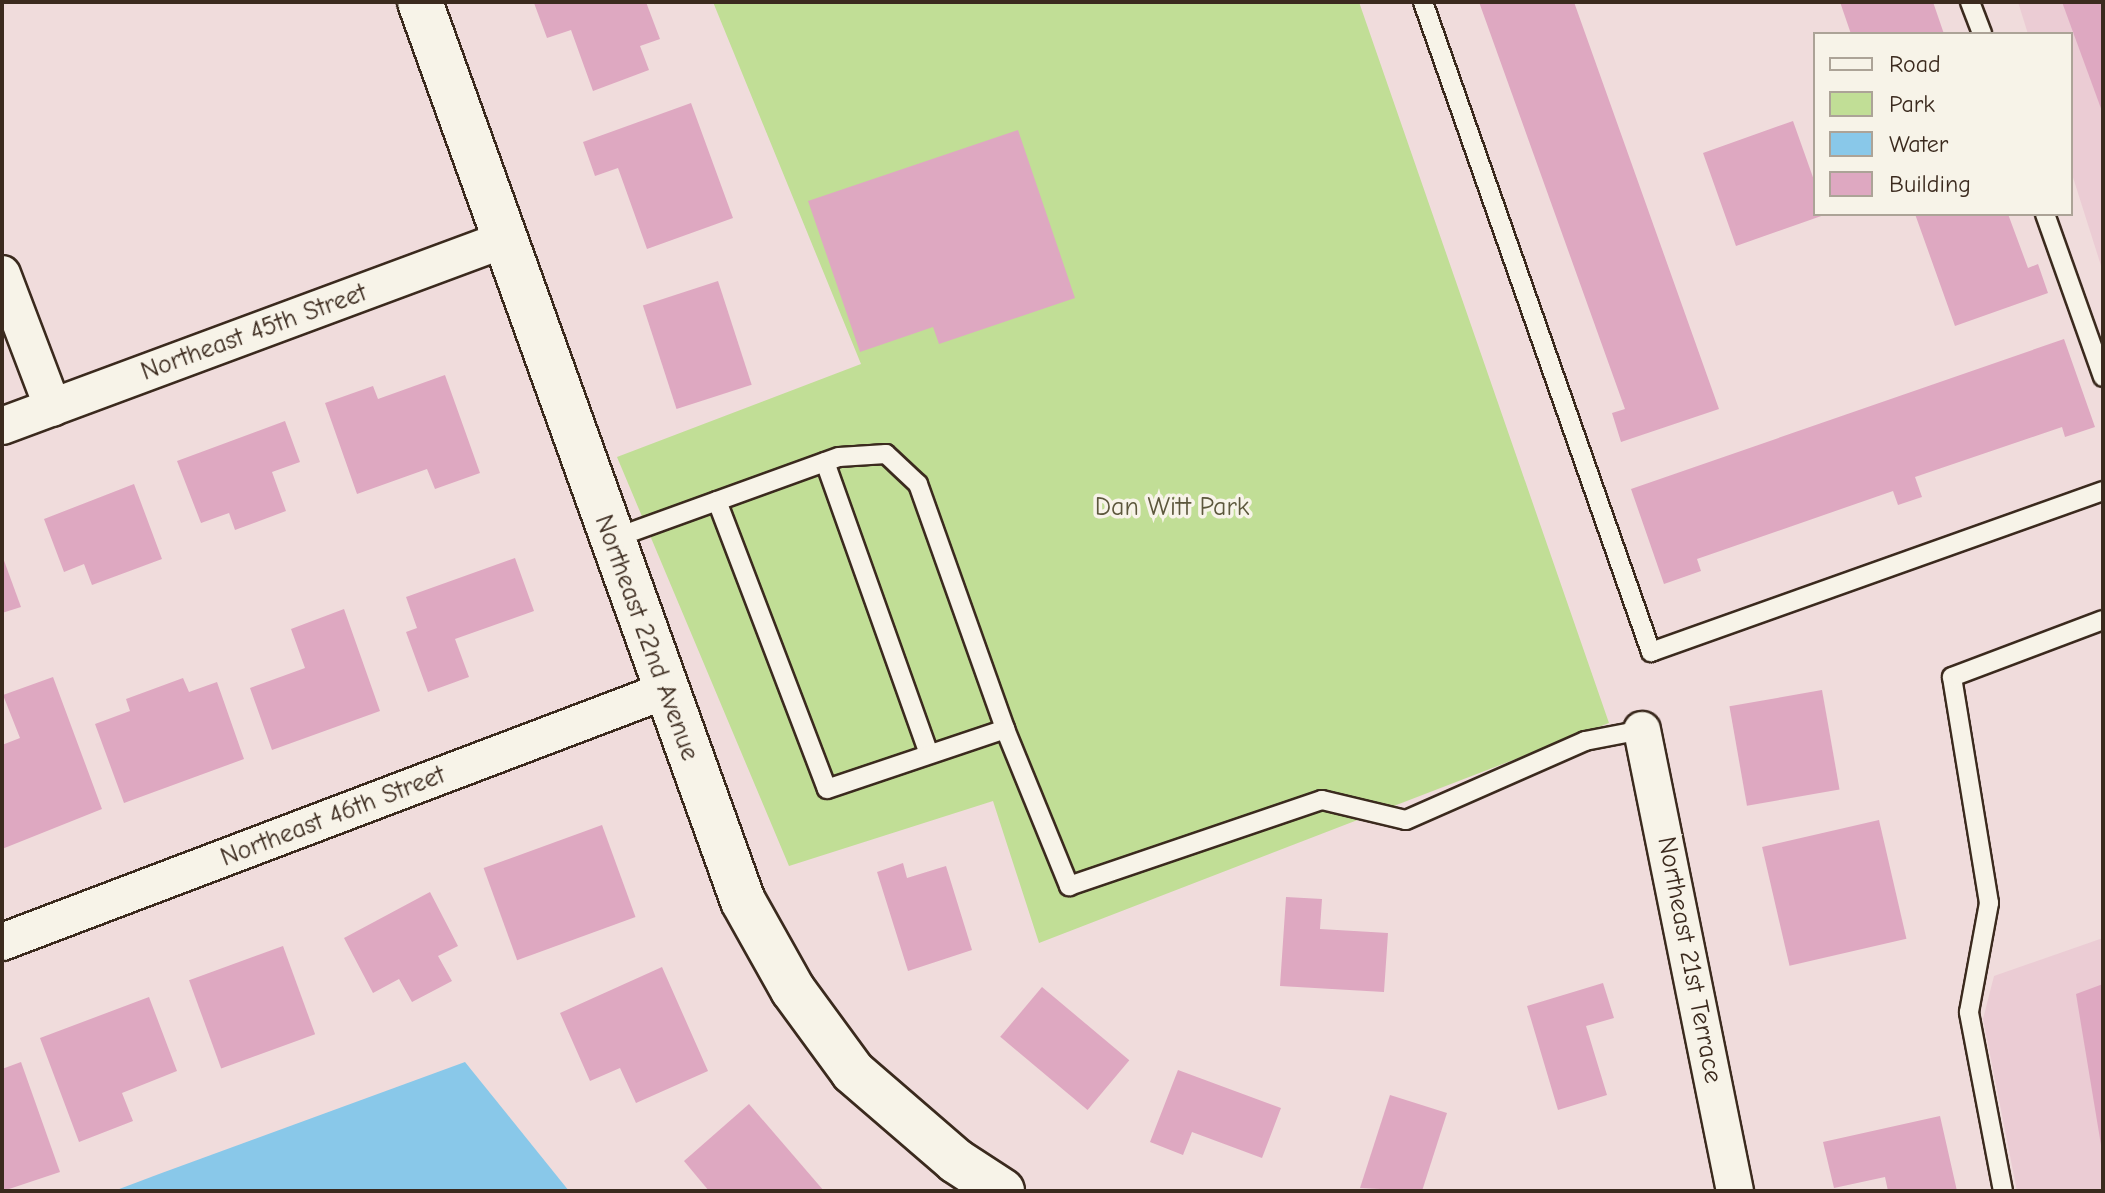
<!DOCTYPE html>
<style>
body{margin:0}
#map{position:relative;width:2105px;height:1193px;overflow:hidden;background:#f0dcdc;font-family:"Comic Neue",sans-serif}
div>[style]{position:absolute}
.built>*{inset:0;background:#ebccd4}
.green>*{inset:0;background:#c1de96}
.water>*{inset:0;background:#89c8e9}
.building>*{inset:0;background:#dea8c1;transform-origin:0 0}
.roads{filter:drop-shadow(2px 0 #3b2a1e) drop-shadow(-2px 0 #3b2a1e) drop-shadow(0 2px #3b2a1e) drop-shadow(0 -2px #3b2a1e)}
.service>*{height:18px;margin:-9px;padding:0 9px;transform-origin:9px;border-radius:9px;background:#f7f3e8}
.minor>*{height:36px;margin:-18px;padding:0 18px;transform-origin:18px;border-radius:18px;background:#f7f3e8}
.tertiary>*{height:44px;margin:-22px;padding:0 22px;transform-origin:22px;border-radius:22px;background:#f7f3e8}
span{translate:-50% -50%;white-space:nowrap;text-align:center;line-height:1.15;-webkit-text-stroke:7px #f7f3e8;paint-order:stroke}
.street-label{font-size:26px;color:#3b2a1e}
.park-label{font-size:26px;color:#5c573c}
.frame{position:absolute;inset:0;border:4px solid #3b2a1e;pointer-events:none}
.legend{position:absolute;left:1813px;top:32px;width:260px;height:184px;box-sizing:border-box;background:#f7f3e8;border:2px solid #aca397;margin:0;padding:10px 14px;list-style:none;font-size:24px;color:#3b2a1e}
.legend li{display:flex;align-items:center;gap:16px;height:40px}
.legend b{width:40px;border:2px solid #aca397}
</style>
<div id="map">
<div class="built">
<i style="clip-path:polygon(2018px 2px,2103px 2px,2103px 272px,2071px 171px,2071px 34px,2028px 34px)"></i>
<i style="clip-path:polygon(2103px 938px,2103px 1191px,2017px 1191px,1983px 1019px,1994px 976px)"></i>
</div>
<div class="green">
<i style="clip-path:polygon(713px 2px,1359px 2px,1609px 723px,1039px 943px,993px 801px,789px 866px,617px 457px,861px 364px)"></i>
</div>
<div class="water">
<i style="clip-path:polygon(465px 1062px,569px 1191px,114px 1191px,159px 1174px)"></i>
</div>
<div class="building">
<i style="clip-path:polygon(646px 2px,660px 39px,640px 46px,649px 70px,593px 91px,571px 30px,547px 38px,534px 3px)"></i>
<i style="clip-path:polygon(1479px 2px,1574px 2px,1719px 409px,1621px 442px,1612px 413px,1625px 409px)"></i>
<i style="clip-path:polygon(1840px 2px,1933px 2px,1944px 34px,1851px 34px)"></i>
<i style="clip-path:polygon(2062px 2px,2103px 2px,2103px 114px)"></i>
<i style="clip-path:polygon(691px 103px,733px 218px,647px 249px,618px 168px,595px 176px,583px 142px)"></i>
<i style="clip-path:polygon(1793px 121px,1815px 183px,1815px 214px,1827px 214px,1736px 246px,1703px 153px)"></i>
<i style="clip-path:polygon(1018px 130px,1075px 298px,939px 344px,933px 327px,860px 352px,808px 201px)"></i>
<i style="clip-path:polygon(1915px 214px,2008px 214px,2028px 268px,2038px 264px,2048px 293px,1955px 326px)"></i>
<i style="left:718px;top:281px;width:109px;height:79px;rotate:72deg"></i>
<i style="clip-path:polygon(2064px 339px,2095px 427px,2065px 437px,2062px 427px,1915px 477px,1922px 497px,1898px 505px,1893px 491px,1697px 559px,1701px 571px,1664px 584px,1631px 489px)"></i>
<i style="clip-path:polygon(445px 375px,480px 473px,435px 489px,427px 469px,357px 494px,325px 403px,373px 386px,378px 399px)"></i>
<i style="clip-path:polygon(285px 421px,300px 462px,272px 472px,286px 511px,235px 530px,229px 513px,201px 523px,177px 461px)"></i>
<i style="clip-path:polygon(134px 484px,162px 559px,92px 585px,84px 564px,64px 572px,44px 519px)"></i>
<i style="clip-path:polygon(2px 555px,21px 607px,2px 613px)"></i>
<i style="clip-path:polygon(515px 558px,534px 611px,455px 639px,469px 677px,428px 692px,406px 632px,417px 628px,406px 597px)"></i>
<i style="clip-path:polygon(344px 609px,380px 711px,272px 750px,250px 688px,305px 668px,291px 629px)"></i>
<i style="clip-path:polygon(53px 677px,102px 809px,2px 849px,2px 745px,20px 738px,3px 695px)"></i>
<i style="clip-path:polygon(183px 678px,189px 692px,217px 682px,244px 759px,124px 803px,95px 724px,130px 711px,126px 699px)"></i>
<i style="left:1822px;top:690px;width:101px;height:94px;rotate:80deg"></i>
<i style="left:1879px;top:820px;width:122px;height:120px;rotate:77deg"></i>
<i style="left:602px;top:825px;width:98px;height:126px;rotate:70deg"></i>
<i style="clip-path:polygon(903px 863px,907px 878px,946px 866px,972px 950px,908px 971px,877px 872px)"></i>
<i style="clip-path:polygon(430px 892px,458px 946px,438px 956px,452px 981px,412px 1002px,399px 979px,373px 993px,344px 938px)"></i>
<i style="clip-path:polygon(1286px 897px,1322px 899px,1320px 929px,1388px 933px,1384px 992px,1280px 986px)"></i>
<i style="left:283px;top:946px;width:94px;height:100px;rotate:70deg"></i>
<i style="clip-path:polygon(662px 967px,708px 1071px,636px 1103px,620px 1068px,590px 1081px,560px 1013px)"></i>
<i style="clip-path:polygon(1603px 983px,1614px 1018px,1586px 1026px,1607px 1095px,1558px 1110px,1527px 1006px)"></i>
<i style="clip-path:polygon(2103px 984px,2103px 1145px,2101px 1145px,2076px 994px)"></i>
<i style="left:1042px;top:987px;width:114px;height:65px;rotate:40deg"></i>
<i style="clip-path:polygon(149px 997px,177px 1071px,122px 1093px,133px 1121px,79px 1142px,40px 1038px)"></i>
<i style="clip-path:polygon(21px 1062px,60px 1172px,3px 1191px,2px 1069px)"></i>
<i style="clip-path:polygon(1178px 1070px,1281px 1108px,1262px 1158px,1192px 1132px,1183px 1155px,1150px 1142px)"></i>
<i style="clip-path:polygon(1390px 1095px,1447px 1113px,1422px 1191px,1360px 1188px)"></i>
<i style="clip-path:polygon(749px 1104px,824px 1191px,709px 1191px,684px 1161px)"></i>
<i style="clip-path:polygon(1940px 1116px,1957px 1191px,1888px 1191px,1885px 1177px,1834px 1188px,1823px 1142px)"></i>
</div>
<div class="roads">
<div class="service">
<i style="left:1423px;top:2px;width:689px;rotate:70.67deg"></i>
<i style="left:1651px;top:652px;width:480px;rotate:-19.6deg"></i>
<i style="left:1970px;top:2px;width:34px;rotate:69deg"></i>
<i style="left:2045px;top:214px;width:173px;rotate:70.4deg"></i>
<i style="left:825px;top:462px;width:310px;rotate:70.4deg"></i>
<i style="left:717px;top:501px;width:308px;rotate:69.1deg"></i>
<i style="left:827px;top:789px;width:188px;rotate:-18.6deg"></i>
<i style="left:612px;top:539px;width:241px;rotate:-19.9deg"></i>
<i style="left:839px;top:457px;width:47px;rotate:-3.7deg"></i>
<i style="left:886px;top:454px;width:44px;rotate:43.2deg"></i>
<i style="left:918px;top:484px;width:260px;rotate:70.4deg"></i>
<i style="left:1005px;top:729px;width:170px;rotate:67.8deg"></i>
<i style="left:1069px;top:886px;width:267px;rotate:-18.8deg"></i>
<i style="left:1322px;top:800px;width:86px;rotate:13.4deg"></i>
<i style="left:1406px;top:820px;width:196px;rotate:-23.8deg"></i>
<i style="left:1585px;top:741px;width:58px;rotate:-10.9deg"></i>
<i style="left:2003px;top:1191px;width:182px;rotate:-100.8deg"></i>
<i style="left:1969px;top:1012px;width:111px;rotate:-79.6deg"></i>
<i style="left:1989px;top:903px;width:229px;rotate:-99.3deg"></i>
<i style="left:1952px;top:677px;width:161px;rotate:-20.7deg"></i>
</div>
<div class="minor">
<i style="left:2px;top:274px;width:143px;rotate:69.2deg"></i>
<i style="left:2px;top:426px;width:538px;rotate:-20.36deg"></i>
<i style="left:1642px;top:730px;width:470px;rotate:78.6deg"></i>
<i style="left:2px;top:942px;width:708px;rotate:-20.76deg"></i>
</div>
<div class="tertiary">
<i style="left:420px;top:2px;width:955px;rotate:70.24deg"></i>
<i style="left:743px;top:901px;width:102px;rotate:60.7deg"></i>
<i style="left:793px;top:990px;width:102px;rotate:53.8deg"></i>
<i style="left:853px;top:1072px;width:136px;rotate:40.8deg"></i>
<i style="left:956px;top:1161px;width:55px;rotate:33.1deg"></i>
</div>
</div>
<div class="street-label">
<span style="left:254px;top:333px;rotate:-20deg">Northeast 45th Street</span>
<span style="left:646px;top:638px;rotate:70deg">Northeast 22nd Avenue</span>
<span style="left:333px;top:817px;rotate:-21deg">Northeast 46th Street</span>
<span style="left:1689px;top:960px;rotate:79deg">Northeast 21st Terrace</span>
</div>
<div class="park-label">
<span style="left:1172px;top:508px">Dan Witt Park</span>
</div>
<div class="frame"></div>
<ul class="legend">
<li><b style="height:10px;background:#f7f3e8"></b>Road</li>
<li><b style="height:22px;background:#c1de96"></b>Park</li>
<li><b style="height:22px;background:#89c8e9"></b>Water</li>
<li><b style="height:22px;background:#dea8c1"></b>Building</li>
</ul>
</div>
